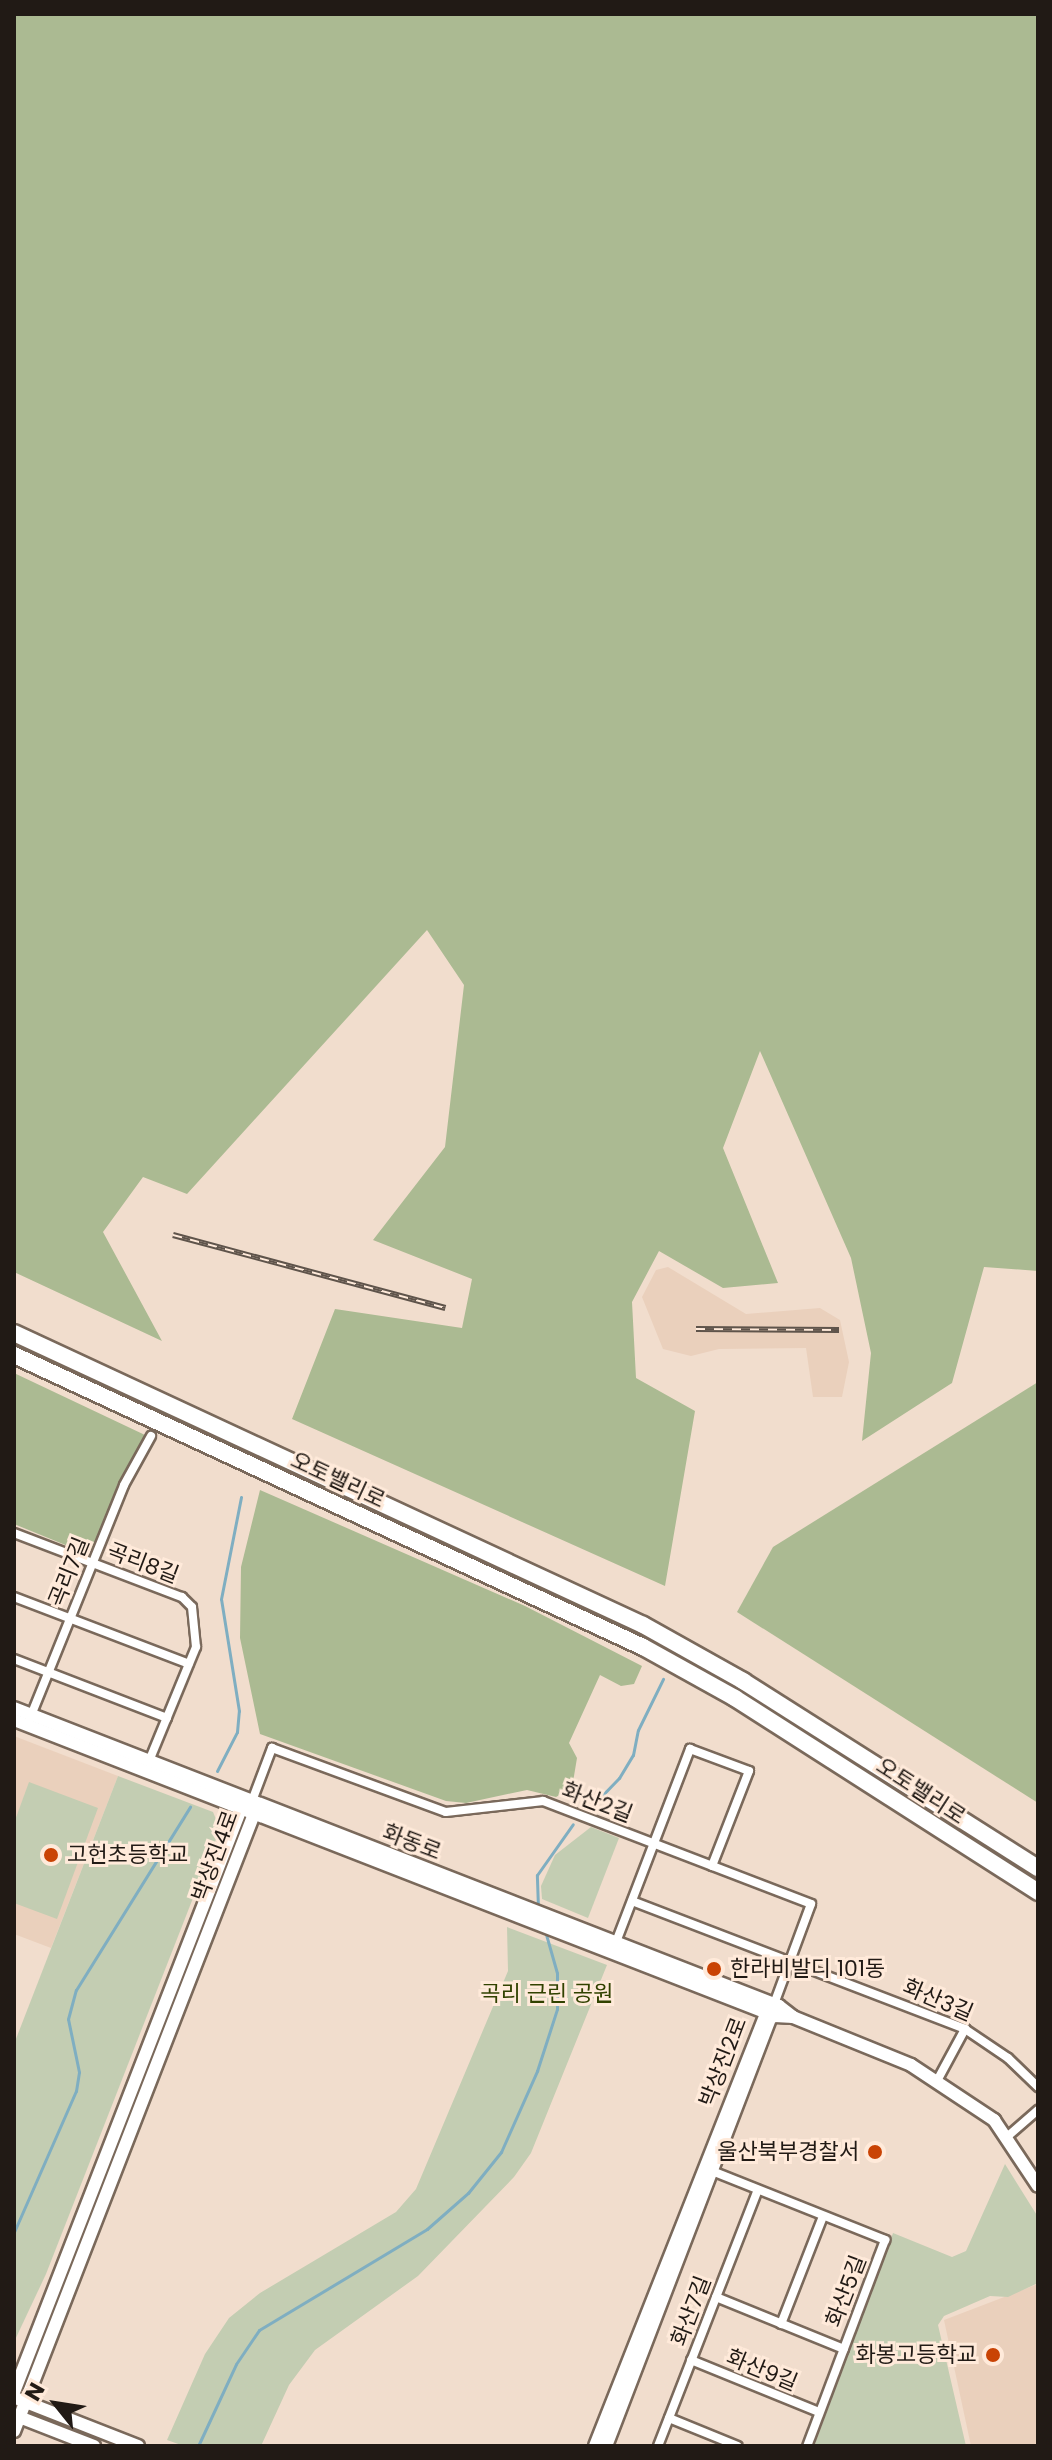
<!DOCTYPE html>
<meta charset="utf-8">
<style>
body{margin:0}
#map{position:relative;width:1052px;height:2460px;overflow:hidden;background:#f1ddcd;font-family:Poppins,"Noto Sans KR",sans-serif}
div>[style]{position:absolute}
.built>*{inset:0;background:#ead0bc}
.green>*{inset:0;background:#c3cdb2}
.forest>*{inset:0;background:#abba92}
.stream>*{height:3px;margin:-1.5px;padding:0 1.5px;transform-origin:1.5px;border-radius:1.5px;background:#7faec1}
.roads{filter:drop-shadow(2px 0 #7a695b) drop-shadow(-2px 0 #7a695b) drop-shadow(0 2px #7a695b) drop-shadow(0 -2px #7a695b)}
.street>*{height:8px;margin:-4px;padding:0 4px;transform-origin:4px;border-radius:4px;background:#fff}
.secondary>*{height:12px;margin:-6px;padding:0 6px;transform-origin:6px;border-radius:6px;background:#fff}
.highway>*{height:16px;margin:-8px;padding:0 8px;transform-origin:8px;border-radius:8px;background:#fff}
.rail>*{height:6px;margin-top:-3px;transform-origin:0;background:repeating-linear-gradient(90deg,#ffeada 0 9px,#5f544b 0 18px);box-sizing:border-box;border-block:2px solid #5f544b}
.dots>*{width:22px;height:22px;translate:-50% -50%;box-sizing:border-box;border:4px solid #ffeada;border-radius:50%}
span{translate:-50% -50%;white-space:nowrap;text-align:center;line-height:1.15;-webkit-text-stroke:6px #ffeada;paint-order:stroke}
.street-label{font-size:22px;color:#211a15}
.poi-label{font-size:22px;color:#211a15}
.left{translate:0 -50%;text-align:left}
.right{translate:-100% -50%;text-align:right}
.park-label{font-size:22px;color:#314200}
.frame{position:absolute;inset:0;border:16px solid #211a15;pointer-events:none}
.north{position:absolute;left:16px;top:2364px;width:80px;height:80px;-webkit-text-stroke:6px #ffeada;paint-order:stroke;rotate:300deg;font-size:22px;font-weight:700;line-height:32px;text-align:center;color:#211a15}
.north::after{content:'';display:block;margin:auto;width:28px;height:36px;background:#211a15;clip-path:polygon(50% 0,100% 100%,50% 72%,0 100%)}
</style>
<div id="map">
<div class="built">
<i style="clip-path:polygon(668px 1267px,746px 1314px,820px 1308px,840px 1320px,849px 1362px,842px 1397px,813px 1397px,806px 1348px,719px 1349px,691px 1356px,663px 1349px,642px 1297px,656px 1270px)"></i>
<i style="clip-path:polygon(14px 1736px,118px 1776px,51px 1948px,14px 1934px)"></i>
<i style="clip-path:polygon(1038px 2284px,1038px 2446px,971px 2446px,944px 2320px)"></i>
</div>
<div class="green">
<i style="clip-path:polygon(118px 1776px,213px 1812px,220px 1829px,46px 2274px,14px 2342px,14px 2044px)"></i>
<i style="clip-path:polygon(29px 1782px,98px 1808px,57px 1919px,14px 1903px,14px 1823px)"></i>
<i style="clip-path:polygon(591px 1827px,619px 1838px,588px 1918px,542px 1899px,541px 1886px,555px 1855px)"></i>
<i style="clip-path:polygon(507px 1927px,607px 1965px,531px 2153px,514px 2177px,418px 2276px,315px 2350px,289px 2385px,261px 2446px,184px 2446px,167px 2440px,205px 2354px,229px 2318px,260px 2293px,396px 2212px,416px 2189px,508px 1971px)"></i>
<i style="clip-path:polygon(1005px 2164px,1038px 2217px,1038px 2283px,1008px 2297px,990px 2296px,944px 2316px,938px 2325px,966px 2446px,814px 2446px,893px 2233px,952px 2257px,966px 2251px)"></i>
</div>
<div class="forest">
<i style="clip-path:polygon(14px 14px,1038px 14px,1038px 1271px,984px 1267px,952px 1383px,862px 1441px,871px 1353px,851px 1258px,760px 1051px,723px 1148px,778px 1283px,723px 1288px,659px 1251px,632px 1302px,636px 1378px,695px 1411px,665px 1586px,292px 1419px,335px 1309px,462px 1328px,472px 1279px,373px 1240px,445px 1147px,464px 985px,427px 930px,187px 1194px,143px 1177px,103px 1232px,162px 1341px,14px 1272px)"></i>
<i style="clip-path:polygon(14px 1373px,145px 1435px,119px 1482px,94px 1548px,85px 1553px,14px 1524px)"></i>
<i style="clip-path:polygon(1038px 1382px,1038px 1803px,737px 1612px,773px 1547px)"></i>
<i style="clip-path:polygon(260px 1490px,525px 1606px,642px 1666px,634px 1684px,621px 1686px,600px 1675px,569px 1743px,577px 1758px,572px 1788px,556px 1797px,527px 1790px,466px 1803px,446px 1801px,260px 1734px,240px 1638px,241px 1567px)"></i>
</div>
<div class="stream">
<i style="left:217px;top:1771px;width:44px;rotate:-62.9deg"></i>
<i style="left:237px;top:1732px;width:21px;rotate:-85deg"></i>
<i style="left:239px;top:1711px;width:113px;rotate:-99.1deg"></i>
<i style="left:221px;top:1599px;width:104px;rotate:-78.9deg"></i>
<i style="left:590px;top:1808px;width:42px;rotate:-46deg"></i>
<i style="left:619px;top:1778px;width:27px;rotate:-59deg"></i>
<i style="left:633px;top:1755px;width:25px;rotate:-79deg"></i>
<i style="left:638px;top:1730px;width:57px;rotate:-63.9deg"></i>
<i style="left:538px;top:1908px;width:33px;rotate:-92deg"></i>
<i style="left:537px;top:1875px;width:62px;rotate:-54.8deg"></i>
<i style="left:14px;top:2232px;width:154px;rotate:-66.3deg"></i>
<i style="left:76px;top:2091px;width:19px;rotate:-81deg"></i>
<i style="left:79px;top:2072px;width:54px;rotate:-101.7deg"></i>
<i style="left:68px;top:2019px;width:30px;rotate:-75deg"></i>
<i style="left:76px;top:1990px;width:216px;rotate:-58.1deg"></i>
<i style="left:198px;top:2446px;width:90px;rotate:-65.1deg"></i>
<i style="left:236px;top:2364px;width:41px;rotate:-55.9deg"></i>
<i style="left:259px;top:2330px;width:196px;rotate:-31deg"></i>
<i style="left:427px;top:2229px;width:55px;rotate:-41.3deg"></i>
<i style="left:468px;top:2193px;width:53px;rotate:-51.2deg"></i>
<i style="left:501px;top:2152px;width:89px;rotate:-66deg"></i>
<i style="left:537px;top:2071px;width:65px;rotate:-72.1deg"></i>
<i style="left:557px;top:2009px;width:36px;rotate:-90deg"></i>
<i style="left:557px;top:1973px;width:44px;rotate:-105.9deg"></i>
</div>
<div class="roads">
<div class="street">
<i style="left:14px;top:1533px;width:180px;rotate:20.9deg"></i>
<i style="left:182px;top:1597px;width:14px;rotate:45deg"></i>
<i style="left:192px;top:1607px;width:40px;rotate:84.3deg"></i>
<i style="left:196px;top:1647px;width:123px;rotate:112.4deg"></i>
<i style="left:14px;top:1597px;width:187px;rotate:20.9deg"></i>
<i style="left:14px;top:1659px;width:164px;rotate:21.1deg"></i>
<i style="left:30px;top:1718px;width:251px;rotate:-68deg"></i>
<i style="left:124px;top:1485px;width:56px;rotate:-61.1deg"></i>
<i style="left:252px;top:1801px;width:57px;rotate:-69.3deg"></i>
<i style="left:272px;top:1748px;width:185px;rotate:20.2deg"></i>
<i style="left:446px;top:1812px;width:98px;rotate:-6.5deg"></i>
<i style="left:543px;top:1801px;width:287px;rotate:21deg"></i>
<i style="left:811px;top:1904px;width:107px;rotate:110.3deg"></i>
<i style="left:632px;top:1901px;width:357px;rotate:21deg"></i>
<i style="left:965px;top:2029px;width:52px;rotate:34deg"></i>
<i style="left:1008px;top:2058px;width:42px;rotate:44deg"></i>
<i style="left:616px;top:1942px;width:207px;rotate:-69deg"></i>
<i style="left:690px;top:1749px;width:63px;rotate:20.4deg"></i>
<i style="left:749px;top:1771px;width:102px;rotate:111.3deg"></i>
<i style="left:938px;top:2079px;width:57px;rotate:-61.6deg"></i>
<i style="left:1008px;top:2136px;width:40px;rotate:-41deg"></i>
<i style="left:707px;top:2169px;width:192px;rotate:21.7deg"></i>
<i style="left:885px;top:2240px;width:220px;rotate:110.7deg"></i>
<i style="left:716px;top:2297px;width:138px;rotate:22.1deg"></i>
<i style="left:781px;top:2324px;width:116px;rotate:-68.7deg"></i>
<i style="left:691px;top:2360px;width:138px;rotate:22.1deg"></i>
<i style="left:669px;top:2418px;width:74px;rotate:22.1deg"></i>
<i style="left:658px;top:2446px;width:275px;rotate:-68.7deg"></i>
</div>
<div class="secondary">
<i style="left:14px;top:1708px;width:821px;rotate:21.28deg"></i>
<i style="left:779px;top:2006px;width:18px;rotate:38deg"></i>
<i style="left:793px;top:2017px;width:127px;rotate:22.1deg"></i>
<i style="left:911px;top:2065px;width:100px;rotate:33.5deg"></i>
<i style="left:994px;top:2120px;width:79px;rotate:56.3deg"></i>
<i style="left:14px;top:1720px;width:817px;rotate:21.25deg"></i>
<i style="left:775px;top:2016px;width:18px;rotate:3deg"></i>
<i style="left:14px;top:2392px;width:626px;rotate:-68.73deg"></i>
<i style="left:241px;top:1809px;width:14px;rotate:-36deg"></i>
<i style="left:252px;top:1801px;width:13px;rotate:81deg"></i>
<i style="left:254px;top:1814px;width:662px;rotate:111.25deg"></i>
<i style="left:18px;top:2399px;width:129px;rotate:21.4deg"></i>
<i style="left:14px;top:2415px;width:86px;rotate:21.2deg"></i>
<i style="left:595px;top:2446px;width:470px;rotate:-68.4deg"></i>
<i style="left:606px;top:2446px;width:468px;rotate:-69deg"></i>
</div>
<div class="highway">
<i style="left:14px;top:1333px;width:693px;rotate:24.9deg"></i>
<i style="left:643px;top:1625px;width:115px;rotate:29.2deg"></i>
<i style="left:743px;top:1681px;width:349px;rotate:32.4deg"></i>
<i style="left:14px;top:1355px;width:693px;rotate:24.9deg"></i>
<i style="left:643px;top:1647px;width:105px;rotate:29deg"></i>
<i style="left:735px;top:1698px;width:360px;rotate:32.6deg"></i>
</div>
</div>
<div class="rail">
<i style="left:173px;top:1235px;width:282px;rotate:15deg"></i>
<i style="left:696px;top:1329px;width:143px;rotate:0.4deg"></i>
</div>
<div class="dots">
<i style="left:51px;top:1855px;background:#c94304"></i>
<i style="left:714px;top:1969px;background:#c94304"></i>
<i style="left:875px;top:2152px;background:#c94304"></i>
<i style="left:993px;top:2355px;background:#c94304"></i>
</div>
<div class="street-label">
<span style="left:338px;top:1480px;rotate:25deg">오토밸리로</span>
<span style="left:143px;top:1563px;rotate:21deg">곡리8길</span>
<span style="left:69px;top:1572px;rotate:-68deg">곡리7길</span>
<span style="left:921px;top:1791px;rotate:33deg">오토밸리로</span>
<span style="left:597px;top:1802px;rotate:21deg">화산2길</span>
<span style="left:412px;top:1842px;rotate:21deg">화동로</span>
<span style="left:215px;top:1856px;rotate:-70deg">박상진4로</span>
<span style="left:938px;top:2000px;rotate:23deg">화산3길</span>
<span style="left:723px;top:2062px;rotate:-69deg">박상진2로</span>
<span style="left:846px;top:2291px;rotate:-69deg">화산5길</span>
<span style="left:691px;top:2311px;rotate:-69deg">화산7길</span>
<span style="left:762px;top:2370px;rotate:22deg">화산9길</span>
</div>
<div class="poi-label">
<span class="left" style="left:67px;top:1855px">고헌초등학교</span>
<span class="left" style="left:730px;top:1969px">한라비발디 101동</span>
<span class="right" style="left:859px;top:2152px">울산북부경찰서</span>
<span class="right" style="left:977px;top:2355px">화봉고등학교</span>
</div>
<div class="park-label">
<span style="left:547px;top:1994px">곡리 근린 공원</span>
</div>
<div class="frame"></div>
<div class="north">N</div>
</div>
